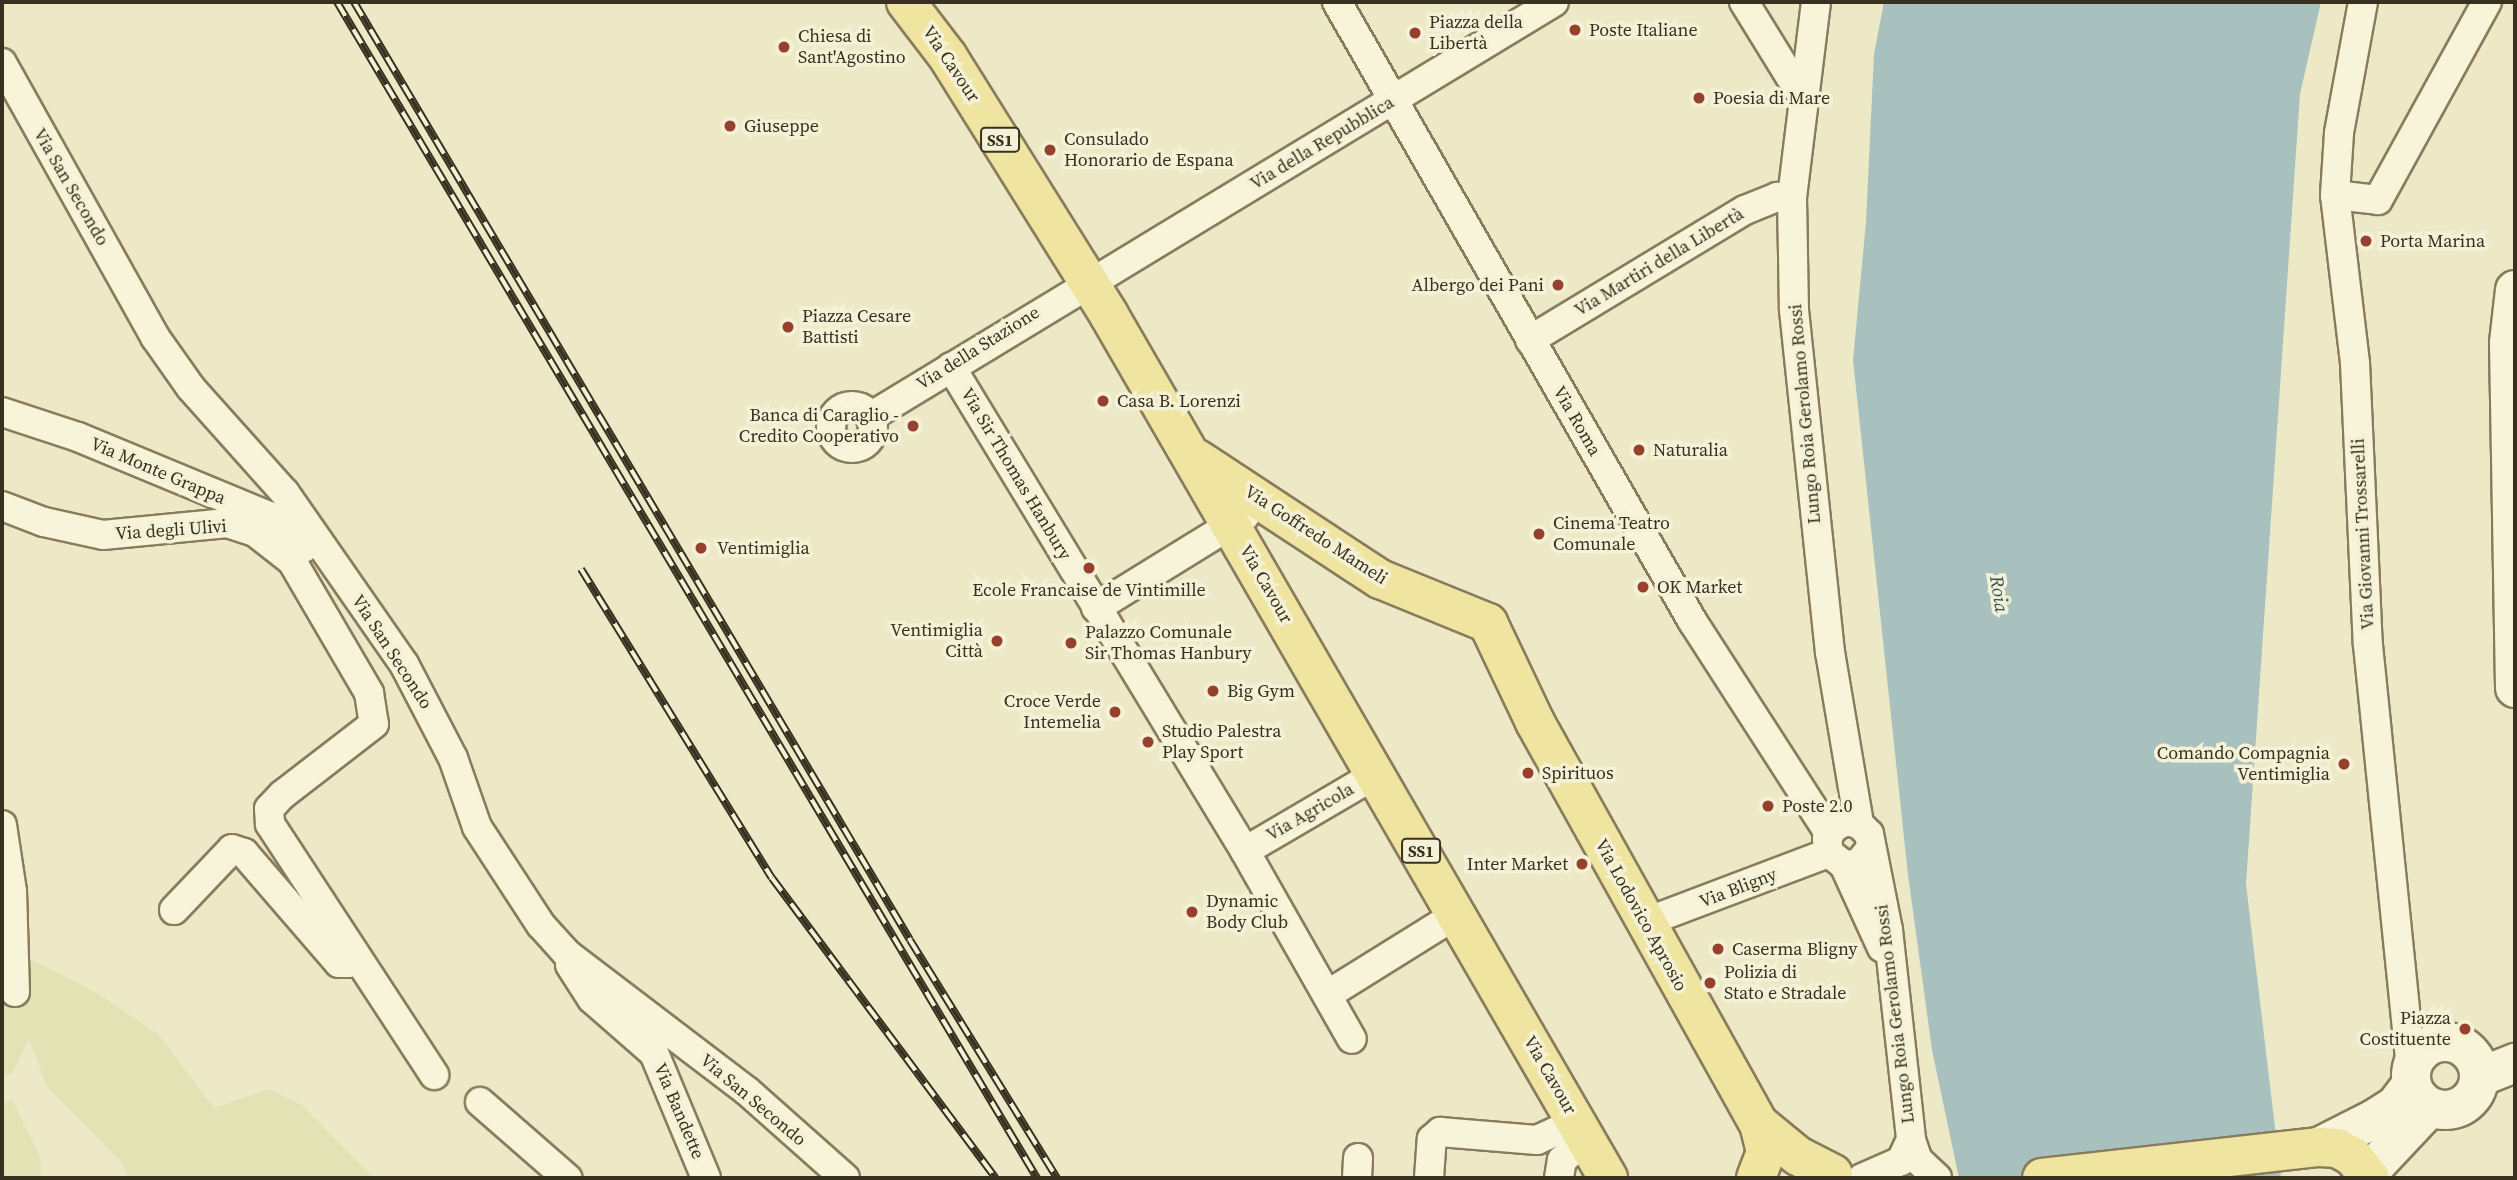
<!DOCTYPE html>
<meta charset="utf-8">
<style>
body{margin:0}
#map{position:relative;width:2517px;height:1180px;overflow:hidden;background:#ede9c7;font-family:"Source Serif 4",serif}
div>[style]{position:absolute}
.farmland>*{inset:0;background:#e2e3b4}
.water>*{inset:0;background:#a8c1be}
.roads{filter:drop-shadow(2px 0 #897c5d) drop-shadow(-2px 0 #897c5d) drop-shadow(0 2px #897c5d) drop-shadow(0 -2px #897c5d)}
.street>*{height:28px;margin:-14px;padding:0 14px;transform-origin:14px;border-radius:14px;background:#f8f4da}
.street>.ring{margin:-14px;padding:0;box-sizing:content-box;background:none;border:28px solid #f8f4da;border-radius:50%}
.secondary>*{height:38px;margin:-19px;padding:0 19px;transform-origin:19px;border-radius:19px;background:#f8f4da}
.secondary>.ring{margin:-19px;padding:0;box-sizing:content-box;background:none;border:38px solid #f8f4da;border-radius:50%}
.primary>*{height:38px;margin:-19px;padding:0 19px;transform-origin:19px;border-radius:19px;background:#efe4a0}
.rail>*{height:8px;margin-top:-4px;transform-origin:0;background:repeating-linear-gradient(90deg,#f5f1d6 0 16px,#393120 0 32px);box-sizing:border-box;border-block:2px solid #393120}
.dots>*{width:19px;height:19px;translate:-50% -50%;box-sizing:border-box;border:4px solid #f5f1d6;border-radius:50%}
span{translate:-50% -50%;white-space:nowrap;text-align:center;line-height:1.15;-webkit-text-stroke:7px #f5f1d6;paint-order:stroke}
.shield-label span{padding:2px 5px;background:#f5f1d6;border:2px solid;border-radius:5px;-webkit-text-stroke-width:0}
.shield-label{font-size:16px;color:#393120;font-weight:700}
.poi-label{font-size:18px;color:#393120}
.left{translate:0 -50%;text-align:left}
.right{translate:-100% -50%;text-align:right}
.street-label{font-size:18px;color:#393120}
.water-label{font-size:19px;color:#305458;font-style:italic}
.frame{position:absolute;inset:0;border:4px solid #393120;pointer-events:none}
</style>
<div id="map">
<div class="farmland">
<i style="clip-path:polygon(30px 959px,99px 994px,159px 1035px,214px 1108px,269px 1089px,302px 1105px,374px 1178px,128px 1178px,121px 1162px,47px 1087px,29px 1039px,13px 1072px,2px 1077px,2px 963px,22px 977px)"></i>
<i style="clip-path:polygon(12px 1099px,40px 1157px,42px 1178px,2px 1178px,2px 1103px)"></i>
</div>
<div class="water">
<i style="clip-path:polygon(1884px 2px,2321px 2px,2300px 94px,2246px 884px,2281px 1178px,1959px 1178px,1932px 1050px,1908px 875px,1853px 360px,1866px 222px,1874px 54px)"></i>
</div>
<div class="roads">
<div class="street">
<i style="left:1337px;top:2px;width:715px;rotate:60.14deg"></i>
<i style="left:1693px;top:622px;width:251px;rotate:57.2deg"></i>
<i style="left:1744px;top:2px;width:110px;rotate:58.3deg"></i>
<i style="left:1816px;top:2px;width:197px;rotate:97deg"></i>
<i style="left:1792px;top:198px;width:112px;rotate:89deg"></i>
<i style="left:1794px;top:310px;width:344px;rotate:84deg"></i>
<i style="left:1830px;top:652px;width:174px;rotate:80.4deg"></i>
<i style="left:2363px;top:2px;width:133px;rotate:100.4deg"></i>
<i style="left:2339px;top:133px;width:62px;rotate:93.7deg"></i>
<i style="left:2335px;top:195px;width:169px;rotate:83.2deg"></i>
<i style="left:2355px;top:363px;width:282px;rotate:87.4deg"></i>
<i style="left:2368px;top:645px;width:424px;rotate:84.2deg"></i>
<i style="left:2px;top:63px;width:314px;rotate:60.8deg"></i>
<i style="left:155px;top:337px;width:62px;rotate:54.8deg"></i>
<i style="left:191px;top:388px;width:141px;rotate:48.2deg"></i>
<i style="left:285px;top:493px;width:208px;rotate:55.2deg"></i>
<i style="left:404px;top:664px;width:106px;rotate:62.5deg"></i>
<i style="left:453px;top:758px;width:73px;rotate:70.8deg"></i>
<i style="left:477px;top:827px;width:117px;rotate:56.9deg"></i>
<i style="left:541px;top:925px;width:39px;rotate:48deg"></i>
<i style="left:567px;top:954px;width:226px;rotate:37.3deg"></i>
<i style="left:747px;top:1091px;width:131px;rotate:41.6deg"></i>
<i style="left:2335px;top:195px;width:43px;rotate:6.6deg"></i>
<i style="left:2378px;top:200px;width:226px;rotate:-61.2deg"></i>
<i style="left:1530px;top:340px;width:251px;rotate:-31.2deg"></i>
<i style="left:1745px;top:210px;width:35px;rotate:-22deg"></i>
<i style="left:1777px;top:197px;width:15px;rotate:4deg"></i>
<i style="left:951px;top:367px;width:566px;rotate:58.72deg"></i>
<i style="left:1245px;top:851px;width:216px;rotate:60.4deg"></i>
<i class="ring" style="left:831px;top:406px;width:14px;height:14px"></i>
<i style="left:2px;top:412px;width:80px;rotate:18.2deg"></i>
<i style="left:78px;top:437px;width:207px;rotate:22.5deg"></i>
<i style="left:269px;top:516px;width:47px;rotate:42.4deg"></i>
<i style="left:870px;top:417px;width:800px;rotate:-31.25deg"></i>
<i style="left:2px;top:506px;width:45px;rotate:20.9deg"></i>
<i style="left:44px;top:522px;width:60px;rotate:12.4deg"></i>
<i style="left:103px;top:535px;width:125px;rotate:-5.5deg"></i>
<i style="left:227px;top:523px;width:29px;rotate:18deg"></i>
<i style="left:255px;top:532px;width:47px;rotate:38.1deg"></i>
<i style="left:292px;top:561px;width:153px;rotate:59.7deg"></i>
<i style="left:369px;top:693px;width:31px;rotate:81deg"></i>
<i style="left:374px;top:724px;width:116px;rotate:142.3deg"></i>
<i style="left:282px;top:795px;width:19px;rotate:133deg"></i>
<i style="left:269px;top:809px;width:15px;rotate:86deg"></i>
<i style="left:270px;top:824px;width:300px;rotate:56.8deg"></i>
<i style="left:1096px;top:608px;width:175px;rotate:-31.7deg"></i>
<i style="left:2px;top:825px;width:67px;rotate:81.4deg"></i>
<i style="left:12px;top:891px;width:101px;rotate:88.3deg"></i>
<i style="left:1871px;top:848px;width:21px;rotate:129deg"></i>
<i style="left:1858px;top:864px;width:14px;rotate:176deg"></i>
<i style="left:1844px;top:865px;width:19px;rotate:-141deg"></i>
<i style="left:1829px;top:853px;width:14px;rotate:-98deg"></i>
<i style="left:1827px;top:839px;width:13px;rotate:-61deg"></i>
<i style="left:1833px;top:828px;width:15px;rotate:-28deg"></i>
<i style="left:1846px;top:821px;width:13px;rotate:13deg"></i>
<i style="left:1859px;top:824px;width:14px;rotate:45deg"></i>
<i style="left:1869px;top:834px;width:98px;rotate:78.8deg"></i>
<i style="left:1888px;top:930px;width:211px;rotate:83.7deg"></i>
<i style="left:1911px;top:1140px;width:21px;rotate:71deg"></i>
<i style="left:1918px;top:1160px;width:26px;rotate:43deg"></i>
<i style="left:1245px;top:851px;width:152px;rotate:-30.4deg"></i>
<i style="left:1844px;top:865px;width:91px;rotate:65.4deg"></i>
<i style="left:174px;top:910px;width:84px;rotate:-46.4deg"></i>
<i style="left:232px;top:849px;width:13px;rotate:18deg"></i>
<i style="left:244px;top:853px;width:145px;rotate:49.2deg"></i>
<i style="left:339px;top:963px;width:9px"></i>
<i style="left:348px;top:963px;width:5px;rotate:-68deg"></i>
<i style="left:1646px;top:922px;width:196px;rotate:-20.7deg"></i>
<i style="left:570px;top:965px;width:40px;rotate:57.1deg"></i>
<i style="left:592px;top:999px;width:82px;rotate:41.1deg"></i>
<i style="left:654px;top:1053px;width:135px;rotate:67.4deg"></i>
<i style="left:1327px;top:995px;width:153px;rotate:-31.9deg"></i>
<i style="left:480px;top:1102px;width:116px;rotate:41.1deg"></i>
<i style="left:1357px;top:1178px;width:20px;rotate:-87deg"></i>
<i style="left:1429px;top:1178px;width:39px;rotate:-86deg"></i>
<i style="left:1432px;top:1139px;width:11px;rotate:-41deg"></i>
<i style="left:1440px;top:1132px;width:97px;rotate:4.7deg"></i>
<i style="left:1537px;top:1140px;width:43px;rotate:-24.8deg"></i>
<i style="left:1559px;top:1178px;width:18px;rotate:-81deg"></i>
<i style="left:1562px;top:1160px;width:31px;rotate:-40deg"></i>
<i style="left:1862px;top:1178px;width:43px;rotate:-23.6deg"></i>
<i style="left:1901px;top:1161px;width:23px;rotate:-65deg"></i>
</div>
<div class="secondary">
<i style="left:2515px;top:290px;width:53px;rotate:96.5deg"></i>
<i style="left:2509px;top:343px;width:345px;rotate:89deg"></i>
<i class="ring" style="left:2411px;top:1042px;width:30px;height:30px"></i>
<i style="left:2480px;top:1077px;width:38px;rotate:-22deg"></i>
<i style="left:2319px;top:1147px;width:62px;rotate:-27deg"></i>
<i style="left:2374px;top:1119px;width:26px;rotate:-32deg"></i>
<i style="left:2396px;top:1105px;width:25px;rotate:-53deg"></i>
<i style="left:2368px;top:1173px;width:91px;rotate:-46.8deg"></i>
</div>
<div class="primary">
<i style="left:906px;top:2px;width:69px;rotate:52.6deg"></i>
<i style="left:948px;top:57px;width:304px;rotate:58deg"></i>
<i style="left:1109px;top:315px;width:997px;rotate:59.96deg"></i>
<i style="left:1197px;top:459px;width:219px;rotate:33.3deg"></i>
<i style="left:1380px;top:579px;width:117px;rotate:22.2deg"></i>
<i style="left:1488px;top:623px;width:110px;rotate:64.6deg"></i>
<i style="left:1535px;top:722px;width:460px;rotate:60.9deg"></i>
<i style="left:1759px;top:1124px;width:50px;rotate:39.4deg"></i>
<i style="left:1798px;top:1156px;width:39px;rotate:27deg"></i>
<i style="left:1756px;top:1178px;width:28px;rotate:-69deg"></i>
<i style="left:1766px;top:1152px;width:29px;rotate:-104deg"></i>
<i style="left:2042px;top:1178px;width:279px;rotate:-6.4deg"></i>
<i style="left:2319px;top:1147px;width:18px;rotate:3deg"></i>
<i style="left:2337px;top:1148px;width:18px;rotate:29deg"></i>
<i style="left:2353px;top:1157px;width:27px;rotate:51deg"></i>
</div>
</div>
<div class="rail">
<i style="left:337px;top:2px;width:1369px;rotate:59.24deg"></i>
<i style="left:354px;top:2px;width:1090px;rotate:59.34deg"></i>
<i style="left:910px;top:940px;width:280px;rotate:58.3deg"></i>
<i style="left:581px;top:569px;width:363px;rotate:58.3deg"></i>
<i style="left:772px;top:878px;width:374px;rotate:53.3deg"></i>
</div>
<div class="dots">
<i style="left:1575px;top:30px;background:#96402e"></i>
<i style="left:1415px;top:33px;background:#96402e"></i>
<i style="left:784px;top:47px;background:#96402e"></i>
<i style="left:1699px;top:98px;background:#96402e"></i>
<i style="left:730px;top:126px;background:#96402e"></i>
<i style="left:1050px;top:150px;background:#96402e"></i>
<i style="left:2366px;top:241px;background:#96402e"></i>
<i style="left:1558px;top:285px;background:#96402e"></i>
<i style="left:788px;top:327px;background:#96402e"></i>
<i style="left:1103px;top:401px;background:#96402e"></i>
<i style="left:913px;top:426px;background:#96402e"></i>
<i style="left:1639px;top:450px;background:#96402e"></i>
<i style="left:1539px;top:534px;background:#96402e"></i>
<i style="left:701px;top:548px;background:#96402e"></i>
<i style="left:1089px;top:568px;background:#96402e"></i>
<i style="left:1643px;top:587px;background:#96402e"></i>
<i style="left:997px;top:641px;background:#96402e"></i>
<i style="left:1071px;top:643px;background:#96402e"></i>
<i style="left:1213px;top:691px;background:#96402e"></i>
<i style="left:1115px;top:712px;background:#96402e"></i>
<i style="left:1148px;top:742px;background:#96402e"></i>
<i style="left:2344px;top:764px;background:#96402e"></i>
<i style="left:1528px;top:773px;background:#96402e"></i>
<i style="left:1768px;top:806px;background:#96402e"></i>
<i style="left:1582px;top:864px;background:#96402e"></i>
<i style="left:1192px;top:912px;background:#96402e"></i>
<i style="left:1718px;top:949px;background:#96402e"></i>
<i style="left:1710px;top:983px;background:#96402e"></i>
<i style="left:2465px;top:1029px;background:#96402e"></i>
</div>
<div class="shield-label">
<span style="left:1000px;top:140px">SS1</span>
<span style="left:1421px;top:851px">SS1</span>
</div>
<div class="poi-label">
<span class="left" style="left:1429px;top:33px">Piazza della<br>Libertà</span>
<span class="left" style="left:1589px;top:30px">Poste Italiane</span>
<span class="left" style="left:798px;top:47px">Chiesa di<br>Sant'Agostino</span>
<span class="left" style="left:1713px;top:98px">Poesia di Mare</span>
<span class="left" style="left:744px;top:126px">Giuseppe</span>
<span class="left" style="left:1064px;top:150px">Consulado<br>Honorario de Espana</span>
<span class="left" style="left:2380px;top:241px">Porta Marina</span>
<span class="right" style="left:1544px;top:285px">Albergo dei Pani</span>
<span class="left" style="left:802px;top:327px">Piazza Cesare<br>Battisti</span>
<span class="left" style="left:1117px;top:401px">Casa B. Lorenzi</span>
<span class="right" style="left:899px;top:426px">Banca di Caraglio -<br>Credito Cooperativo</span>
<span class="left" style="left:1653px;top:450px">Naturalia</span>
<span class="left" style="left:1553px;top:534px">Cinema Teatro<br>Comunale</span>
<span class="left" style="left:717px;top:548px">Ventimiglia</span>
<span class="left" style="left:1657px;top:587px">OK Market</span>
<span style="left:1089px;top:590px">Ecole Francaise de Vintimille</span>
<span class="right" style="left:983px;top:641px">Ventimiglia<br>Città</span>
<span class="left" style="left:1085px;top:643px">Palazzo Comunale<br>Sir Thomas Hanbury</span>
<span class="left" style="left:1227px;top:691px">Big Gym</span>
<span class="right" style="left:1101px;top:712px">Croce Verde<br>Intemelia</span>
<span class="left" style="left:1162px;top:742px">Studio Palestra<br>Play Sport</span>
<span class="right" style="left:2330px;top:764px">Comando Compagnia<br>Ventimiglia</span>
<span class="left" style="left:1542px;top:773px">Spirituos</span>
<span class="left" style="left:1782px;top:806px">Poste 2.0</span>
<span class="right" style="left:1568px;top:864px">Inter Market</span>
<span class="left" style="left:1206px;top:912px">Dynamic<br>Body Club</span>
<span class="left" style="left:1732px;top:949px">Caserma Bligny</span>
<span class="left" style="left:1724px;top:983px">Polizia di<br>Stato e Stradale</span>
<span class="right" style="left:2451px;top:1029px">Piazza<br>Costituente</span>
</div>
<div class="street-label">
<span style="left:951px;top:64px;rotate:56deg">Via Cavour</span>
<span style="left:1322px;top:143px;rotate:-31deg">Via della Repubblica</span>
<span style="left:71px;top:187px;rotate:60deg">Via San Secondo</span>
<span style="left:1659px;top:262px;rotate:-31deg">Via Martiri della Libertà</span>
<span style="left:978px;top:348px;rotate:-32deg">Via della Stazione</span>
<span style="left:1805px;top:414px;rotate:-95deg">Lungo Roia Gerolamo Rossi</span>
<span style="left:1577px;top:421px;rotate:60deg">Via Roma</span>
<span style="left:158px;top:471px;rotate:23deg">Via Monte Grappa</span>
<span style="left:1016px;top:474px;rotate:59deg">Via Sir Thomas Hanbury</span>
<span style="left:171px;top:530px;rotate:-4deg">Via degli Ulivi</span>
<span style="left:2363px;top:534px;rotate:-93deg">Via Giovanni Trossarelli</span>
<span style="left:1316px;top:535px;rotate:33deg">Via Goffredo Mameli</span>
<span style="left:1266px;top:584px;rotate:60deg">Via Cavour</span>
<span style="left:392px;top:652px;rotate:57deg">Via San Secondo</span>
<span style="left:1310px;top:812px;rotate:-30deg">Via Agricola</span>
<span style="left:1738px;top:888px;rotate:-21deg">Via Bligny</span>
<span style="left:1641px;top:915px;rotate:61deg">Via Lodovico Aprosio</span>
<span style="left:1895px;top:1014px;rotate:-97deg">Lungo Roia Gerolamo Rossi</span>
<span style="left:1550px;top:1075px;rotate:60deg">Via Cavour</span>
<span style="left:753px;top:1100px;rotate:40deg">Via San Secondo</span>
<span style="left:679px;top:1111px;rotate:67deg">Via Bandette</span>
</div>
<div class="water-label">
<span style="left:1999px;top:594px;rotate:81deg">Roia</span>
</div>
<div class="frame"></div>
</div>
